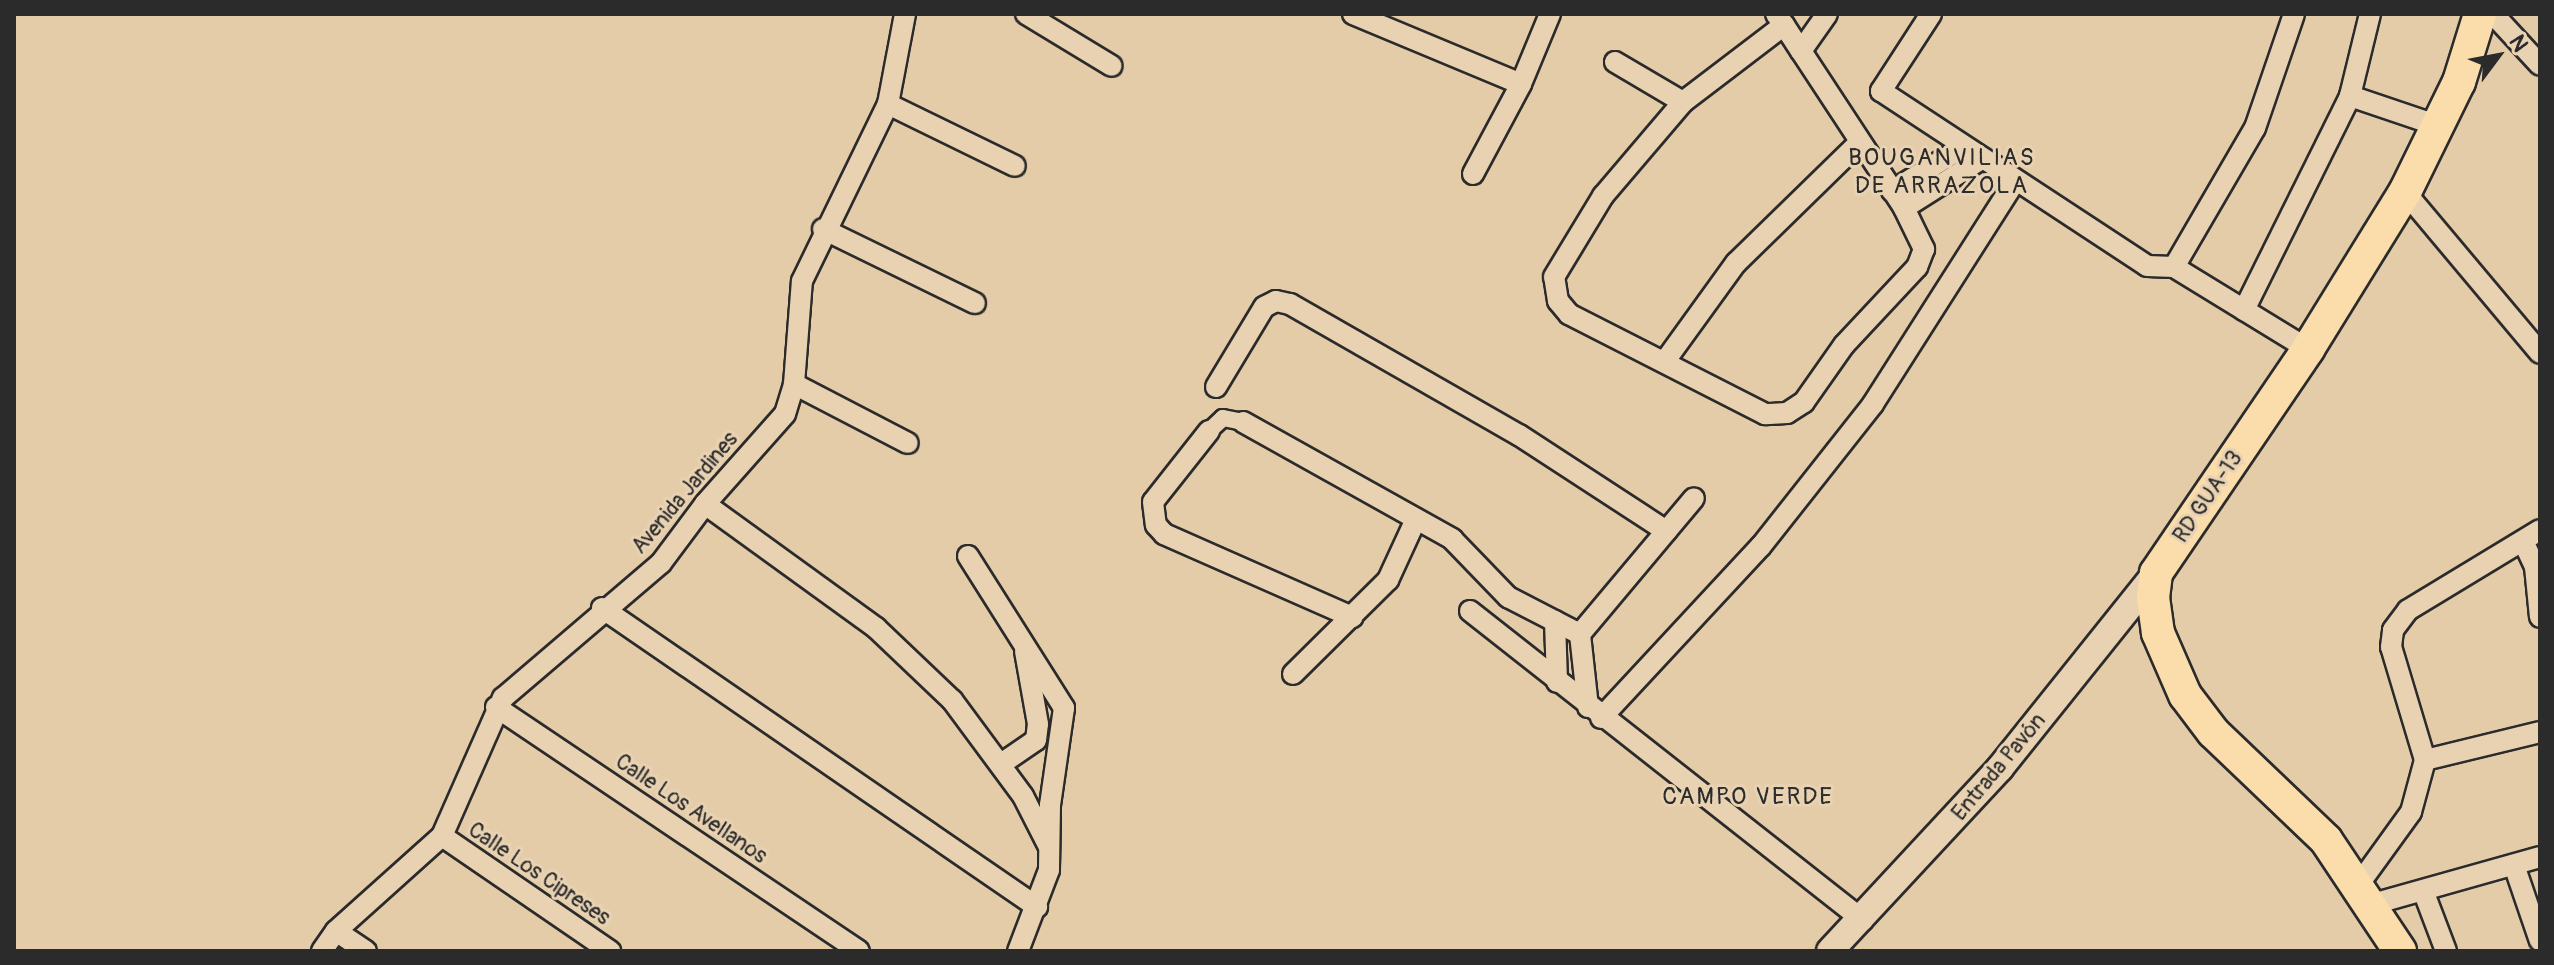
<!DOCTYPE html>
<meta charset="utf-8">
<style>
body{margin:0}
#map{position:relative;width:2554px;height:965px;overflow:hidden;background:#e4cca9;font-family:Pangolin,sans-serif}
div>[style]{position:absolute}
.roads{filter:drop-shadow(2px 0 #2b2b2b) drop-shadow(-2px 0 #2b2b2b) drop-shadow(0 2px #2b2b2b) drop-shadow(0 -2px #2b2b2b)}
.pedestrian>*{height:16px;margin:-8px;padding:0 8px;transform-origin:8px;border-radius:8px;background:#e8d2b2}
.minor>*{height:20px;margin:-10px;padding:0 10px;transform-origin:10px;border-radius:10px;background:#e8d2b2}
.tertiary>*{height:26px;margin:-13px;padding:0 13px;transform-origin:13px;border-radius:13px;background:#e8d2b2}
.primary>*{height:32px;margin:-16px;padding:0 16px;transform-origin:16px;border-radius:16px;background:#fbddab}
span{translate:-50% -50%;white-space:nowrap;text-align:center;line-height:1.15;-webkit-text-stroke:6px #e8d2b2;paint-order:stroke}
.street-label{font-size:22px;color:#2b2b2b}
.neighbourhood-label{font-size:24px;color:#2b2b2b;letter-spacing:2px}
.frame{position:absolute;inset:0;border:16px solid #2b2b2b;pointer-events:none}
.north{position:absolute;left:2458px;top:16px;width:80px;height:80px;-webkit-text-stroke:6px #e8d2b2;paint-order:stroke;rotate:58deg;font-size:22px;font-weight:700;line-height:32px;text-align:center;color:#2b2b2b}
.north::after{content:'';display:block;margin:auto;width:28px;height:36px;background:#2b2b2b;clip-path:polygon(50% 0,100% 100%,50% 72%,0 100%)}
</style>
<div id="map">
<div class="roads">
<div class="pedestrian">
<i style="left:1209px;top:431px;width:19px;rotate:-43deg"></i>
<i style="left:1223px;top:418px;width:20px;rotate:11deg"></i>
</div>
<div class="minor">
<i style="left:1026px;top:14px;width:100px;rotate:31.2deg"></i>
<i style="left:1353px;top:14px;width:182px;rotate:22.6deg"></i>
<i style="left:1776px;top:14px;width:14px;rotate:54deg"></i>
<i style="left:1784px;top:25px;width:31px;rotate:57deg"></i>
<i style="left:1801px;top:51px;width:188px;rotate:56.7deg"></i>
<i style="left:1904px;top:208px;width:46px;rotate:64deg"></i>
<i style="left:1924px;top:249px;width:19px;rotate:111deg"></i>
<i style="left:1917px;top:267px;width:107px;rotate:133.1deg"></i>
<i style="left:1844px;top:345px;width:70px;rotate:125.1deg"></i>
<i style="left:1804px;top:402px;width:20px;rotate:147deg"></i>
<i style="left:1787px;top:413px;width:22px;rotate:177deg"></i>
<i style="left:1765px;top:414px;width:220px;rotate:-153deg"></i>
<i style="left:1569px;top:314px;width:17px;rotate:-130deg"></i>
<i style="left:1558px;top:301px;width:24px;rotate:-99deg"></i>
<i style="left:1554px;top:277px;width:95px;rotate:-58.8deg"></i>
<i style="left:1603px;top:196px;width:123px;rotate:-49.6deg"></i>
<i style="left:1683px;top:102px;width:127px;rotate:-37.3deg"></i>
<i style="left:1931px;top:14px;width:92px;rotate:123deg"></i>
<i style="left:1881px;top:91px;width:318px;rotate:33.3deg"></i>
<i style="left:2147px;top:266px;width:27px;rotate:2deg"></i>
<i style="left:2174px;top:267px;width:157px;rotate:31.5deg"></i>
<i style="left:2493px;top:14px;width:69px;rotate:47.3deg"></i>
<i style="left:1801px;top:51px;width:45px;rotate:-54.9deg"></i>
<i style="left:1615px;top:62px;width:79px;rotate:30.5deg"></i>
<i style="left:2350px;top:96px;width:94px;rotate:18.6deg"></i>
<i style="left:888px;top:104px;width:141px;rotate:26deg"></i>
<i style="left:1473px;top:174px;width:102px;rotate:-61.9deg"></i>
<i style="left:1521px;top:84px;width:76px;rotate:-67.5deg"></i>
<i style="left:1892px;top:191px;width:82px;rotate:-31.6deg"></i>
<i style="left:2405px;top:192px;width:210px;rotate:50deg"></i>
<i style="left:1904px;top:208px;width:90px;rotate:-32.3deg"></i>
<i style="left:823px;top:229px;width:169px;rotate:26deg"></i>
<i style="left:2174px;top:267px;width:161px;rotate:-59.8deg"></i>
<i style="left:2255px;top:128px;width:120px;rotate:-71.1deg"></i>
<i style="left:2244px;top:310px;width:239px;rotate:-63.6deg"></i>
<i style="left:2350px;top:96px;width:84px;rotate:-76.3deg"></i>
<i style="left:1665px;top:361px;width:121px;rotate:-54.1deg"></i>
<i style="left:1736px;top:263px;width:173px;rotate:-44.3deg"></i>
<i style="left:794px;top:384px;width:128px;rotate:27.4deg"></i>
<i style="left:1216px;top:387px;width:93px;rotate:-59deg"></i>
<i style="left:1264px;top:307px;width:13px;rotate:-27deg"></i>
<i style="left:1276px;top:301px;width:14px;rotate:12deg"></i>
<i style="left:1290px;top:304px;width:264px;rotate:29.8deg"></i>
<i style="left:1519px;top:435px;width:176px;rotate:33.1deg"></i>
<i style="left:1243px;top:422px;width:240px;rotate:29.2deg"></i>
<i style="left:1452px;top:539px;width:81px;rotate:46deg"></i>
<i style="left:1508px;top:597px;width:81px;rotate:27.2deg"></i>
<i style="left:1209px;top:431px;width:90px;rotate:128.3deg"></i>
<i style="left:1153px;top:502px;width:23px;rotate:83deg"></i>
<i style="left:1156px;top:525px;width:12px;rotate:48deg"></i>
<i style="left:1164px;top:534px;width:206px;rotate:23.8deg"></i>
<i style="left:705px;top:504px;width:211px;rotate:35.9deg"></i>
<i style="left:876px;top:628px;width:105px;rotate:43.5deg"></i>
<i style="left:952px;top:700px;width:119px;rotate:53.5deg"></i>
<i style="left:1023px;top:796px;width:55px;rotate:63deg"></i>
<i style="left:2523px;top:541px;width:29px;rotate:65deg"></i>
<i style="left:2535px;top:567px;width:50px;rotate:84.3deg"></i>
<i style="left:968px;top:556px;width:180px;rotate:57.7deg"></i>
<i style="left:1064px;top:708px;width:98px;rotate:98.2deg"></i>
<i style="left:1050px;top:805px;width:65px;rotate:90.9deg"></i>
<i style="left:1049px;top:870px;width:87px;rotate:110.9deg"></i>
<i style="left:602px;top:608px;width:528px;rotate:34.5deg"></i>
<i style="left:1470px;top:611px;width:500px;rotate:38.2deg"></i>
<i style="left:1555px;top:621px;width:61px;rotate:88.1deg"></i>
<i style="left:1293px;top:674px;width:134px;rotate:-44.7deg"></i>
<i style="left:1388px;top:580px;width:67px;rotate:-65.3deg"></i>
<i style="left:496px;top:707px;width:437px;rotate:33.9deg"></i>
<i style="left:1588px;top:707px;width:73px;rotate:-96.3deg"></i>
<i style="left:1580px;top:634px;width:177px;rotate:-50deg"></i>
<i style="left:1601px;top:718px;width:235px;rotate:-47.1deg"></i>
<i style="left:1761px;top:546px;width:181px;rotate:-51.7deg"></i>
<i style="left:1873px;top:404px;width:262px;rotate:-57.5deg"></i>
<i style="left:2425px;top:760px;width:118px;rotate:-13.7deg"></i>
<i style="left:1001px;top:764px;width:42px;rotate:-34.4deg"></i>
<i style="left:1036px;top:740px;width:16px;rotate:-83deg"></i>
<i style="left:1038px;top:724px;width:74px;rotate:-100.1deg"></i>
<i style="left:442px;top:836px;width:204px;rotate:34.4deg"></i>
<i style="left:2514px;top:865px;width:80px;rotate:71.1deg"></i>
<i style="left:2359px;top:884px;width:89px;rotate:-54.2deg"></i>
<i style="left:2411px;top:812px;width:54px;rotate:-74.9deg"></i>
<i style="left:2425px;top:760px;width:118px;rotate:-106.7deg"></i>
<i style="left:2391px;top:647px;width:17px;rotate:-83deg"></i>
<i style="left:2393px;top:630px;width:25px;rotate:-53deg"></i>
<i style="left:2408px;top:610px;width:154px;rotate:-31.2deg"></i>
<i style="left:2424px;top:893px;width:62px;rotate:69.2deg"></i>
<i style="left:2373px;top:904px;width:173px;rotate:-15.7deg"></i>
<i style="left:336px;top:931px;width:36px;rotate:34deg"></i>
<i style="left:322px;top:951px;width:24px;rotate:-55deg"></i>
<i style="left:336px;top:931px;width:142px;rotate:-41.9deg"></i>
<i style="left:442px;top:836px;width:151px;rotate:-66.2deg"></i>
<i style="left:503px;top:698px;width:208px;rotate:-40.5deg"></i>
<i style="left:661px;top:563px;width:74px;rotate:-53.3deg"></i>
<i style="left:705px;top:504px;width:120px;rotate:-48.4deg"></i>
<i style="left:785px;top:414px;width:31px;rotate:-73deg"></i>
<i style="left:794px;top:384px;width:103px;rotate:-85.6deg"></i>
<i style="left:802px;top:281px;width:197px;rotate:-64.1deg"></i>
<i style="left:888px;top:104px;width:92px;rotate:-79.3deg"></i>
</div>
<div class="tertiary">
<i style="left:1830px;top:951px;width:250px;rotate:-47.1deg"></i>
<i style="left:2000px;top:768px;width:250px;rotate:-51.3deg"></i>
</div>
<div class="primary">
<i style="left:2400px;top:951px;width:133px;rotate:-123.7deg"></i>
<i style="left:2326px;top:840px;width:156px;rotate:-136.3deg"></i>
<i style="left:2213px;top:732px;width:46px;rotate:-127.1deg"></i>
<i style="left:2185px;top:695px;width:68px;rotate:-113.5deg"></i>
<i style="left:2158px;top:633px;width:35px;rotate:-98deg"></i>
<i style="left:2153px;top:598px;width:25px;rotate:-83deg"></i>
<i style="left:2156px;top:573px;width:271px;rotate:-55.8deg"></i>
<i style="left:2308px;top:349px;width:185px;rotate:-58.3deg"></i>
<i style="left:2405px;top:192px;width:123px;rotate:-63.9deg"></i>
<i style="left:2459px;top:82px;width:71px;rotate:-72.8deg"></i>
</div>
</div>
<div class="street-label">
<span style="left:685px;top:493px;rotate:-50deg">Avenida Jardines</span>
<span style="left:2208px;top:497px;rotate:-56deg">RD GUA-13</span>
<span style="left:1999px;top:767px;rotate:-50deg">Entrada Pavón</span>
<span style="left:691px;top:809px;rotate:34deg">Calle Los Avellanos</span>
<span style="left:539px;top:874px;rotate:34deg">Calle Los Cipreses</span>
</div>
<div class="neighbourhood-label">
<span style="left:1942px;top:172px">BOUGANVILIAS<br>DE ARRAZOLA</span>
<span style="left:1748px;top:797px">CAMPO VERDE</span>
</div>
<div class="frame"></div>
<div class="north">N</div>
</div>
